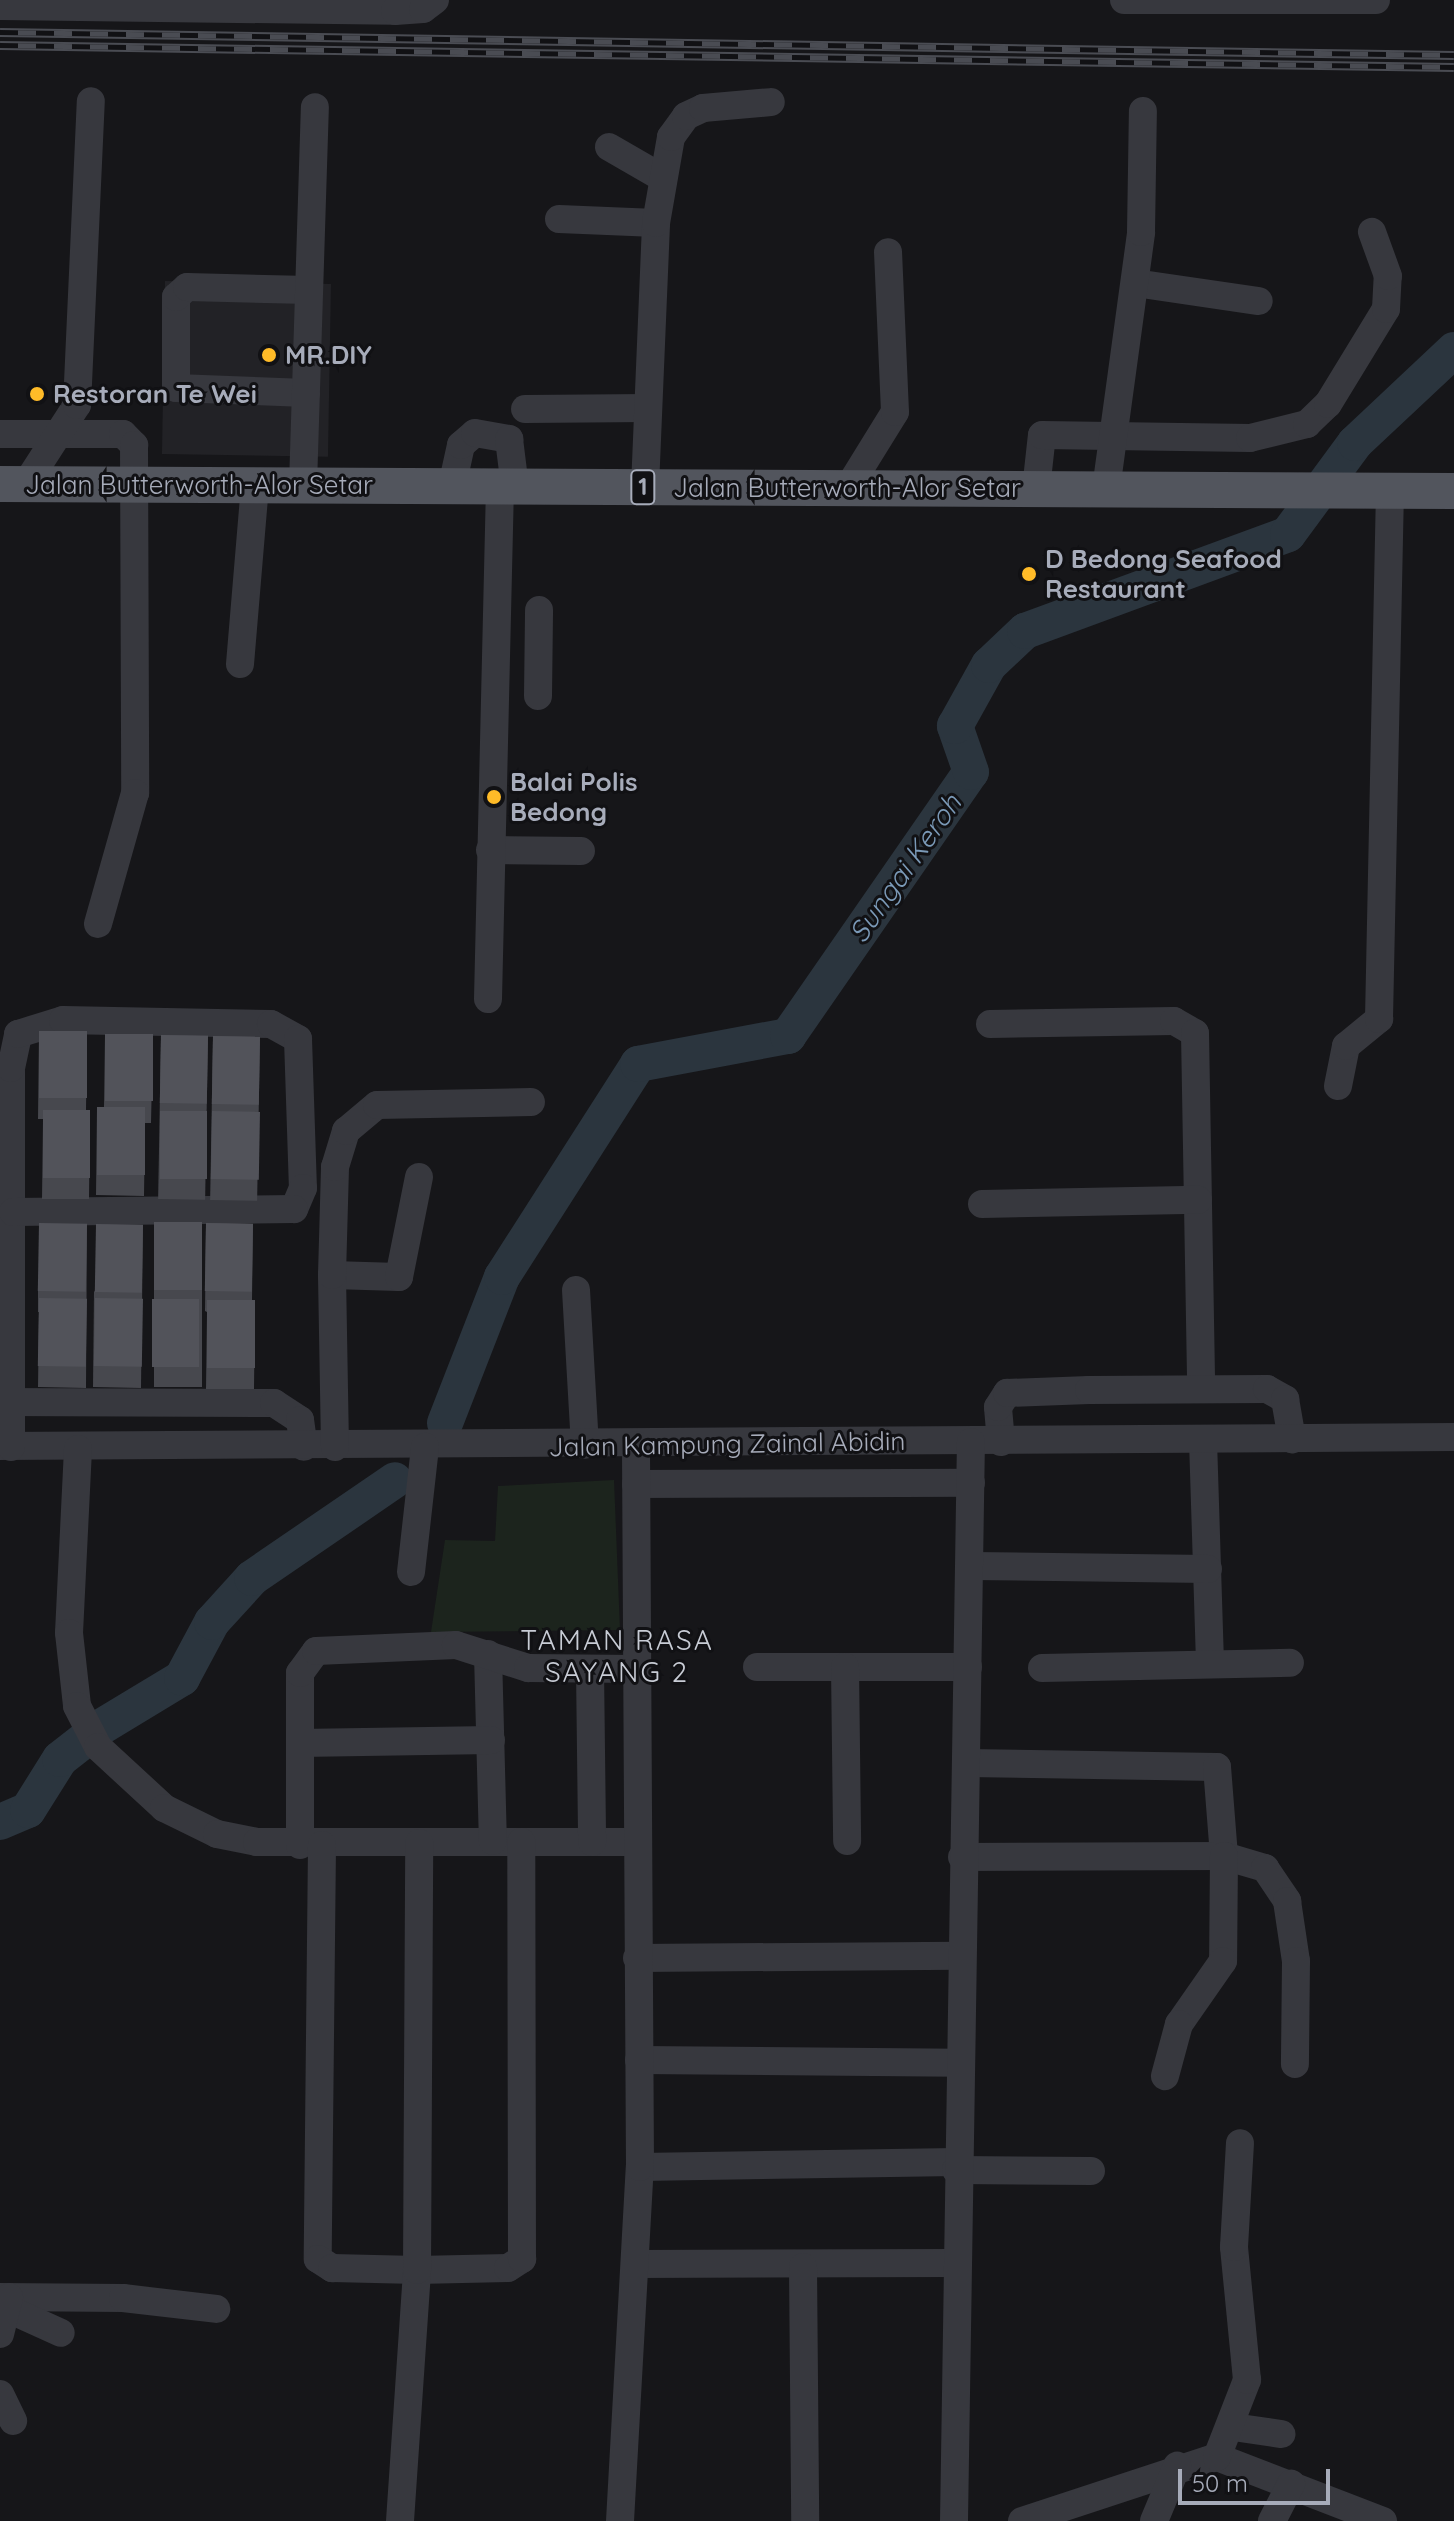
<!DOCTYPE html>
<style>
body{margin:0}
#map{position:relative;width:1454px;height:2521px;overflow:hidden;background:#161619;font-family:Quicksand,sans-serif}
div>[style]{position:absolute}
.built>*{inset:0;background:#222226;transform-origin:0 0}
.green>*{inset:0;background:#1c241d}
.river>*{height:36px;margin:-18px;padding:0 18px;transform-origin:18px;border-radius:18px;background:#2b353e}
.minor>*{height:28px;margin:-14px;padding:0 14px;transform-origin:14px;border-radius:14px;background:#37383e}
.major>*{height:36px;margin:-18px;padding:0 18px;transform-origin:18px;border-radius:18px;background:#52555d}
.rail>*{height:9px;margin-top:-4.5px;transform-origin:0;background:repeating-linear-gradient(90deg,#111114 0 18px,#4a4c53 0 36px);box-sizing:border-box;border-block:2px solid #4a4c53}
.wall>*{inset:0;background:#47484e;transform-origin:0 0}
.building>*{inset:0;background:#52535a;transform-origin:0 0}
.dots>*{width:22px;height:22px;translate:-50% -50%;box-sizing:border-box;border:4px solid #111114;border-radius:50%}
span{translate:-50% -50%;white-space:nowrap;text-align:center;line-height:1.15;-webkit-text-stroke:6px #111114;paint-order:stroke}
.shield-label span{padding:2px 6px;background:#111114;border:2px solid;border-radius:6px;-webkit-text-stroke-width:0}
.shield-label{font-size:24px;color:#a7acba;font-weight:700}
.poi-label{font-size:26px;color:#a7acba;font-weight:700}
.left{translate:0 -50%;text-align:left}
.street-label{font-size:26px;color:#a7acba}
.water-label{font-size:28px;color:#7b9ab8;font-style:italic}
.neighbourhood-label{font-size:28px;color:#c8ccd5;letter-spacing:2px}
.scale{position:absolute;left:1178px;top:2469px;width:152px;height:36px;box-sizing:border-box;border:4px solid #a7acba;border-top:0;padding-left:10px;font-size:24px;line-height:28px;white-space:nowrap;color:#a7acba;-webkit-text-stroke:6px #111114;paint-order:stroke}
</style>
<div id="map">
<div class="built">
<i style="left:165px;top:281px;width:166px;height:173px;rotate:1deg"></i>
</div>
<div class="green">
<i style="clip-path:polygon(614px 1480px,620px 1630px,431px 1632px,445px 1540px,495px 1541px,498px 1486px)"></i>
</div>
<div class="river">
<i style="left:445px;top:1423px;width:157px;rotate:-68.7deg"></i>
<i style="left:502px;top:1277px;width:253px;rotate:-57.4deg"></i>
<i style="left:638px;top:1064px;width:153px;rotate:-10.6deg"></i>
<i style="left:788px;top:1036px;width:321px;rotate:-55.3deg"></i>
<i style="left:971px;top:772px;width:49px;rotate:-109.2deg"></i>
<i style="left:955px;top:726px;width:70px;rotate:-60.9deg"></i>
<i style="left:989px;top:665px;width:50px;rotate:-43.4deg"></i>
<i style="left:1025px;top:631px;width:280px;rotate:-20.2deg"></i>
<i style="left:1288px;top:534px;width:113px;rotate:-53.6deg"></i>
<i style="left:1355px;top:443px;width:136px;rotate:-43.2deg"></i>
<i style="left:0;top:1822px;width:30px;rotate:-23deg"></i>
<i style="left:28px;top:1810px;width:60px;rotate:-57.9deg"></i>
<i style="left:60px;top:1759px;width:52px;rotate:-38deg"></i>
<i style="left:101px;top:1727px;width:95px;rotate:-31.2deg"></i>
<i style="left:182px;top:1678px;width:64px;rotate:-61.8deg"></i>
<i style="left:212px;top:1622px;width:59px;rotate:-47.7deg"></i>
<i style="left:252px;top:1578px;width:173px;rotate:-34.4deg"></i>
</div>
<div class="minor">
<i style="left:1124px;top:0;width:252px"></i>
<i style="left:0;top:6px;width:395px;rotate:0.7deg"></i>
<i style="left:395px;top:11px;width:28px;rotate:-4deg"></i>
<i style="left:423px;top:9px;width:15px;rotate:-37deg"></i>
<i style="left:609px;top:147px;width:60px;rotate:30deg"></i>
<i style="left:559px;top:219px;width:97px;rotate:2.4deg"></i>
<i style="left:1135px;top:283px;width:125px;rotate:8.3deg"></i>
<i style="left:306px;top:393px;width:130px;rotate:-177.8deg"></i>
<i style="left:176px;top:388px;width:91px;rotate:-90deg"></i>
<i style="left:176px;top:297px;width:15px;rotate:-42deg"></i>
<i style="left:187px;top:287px;width:122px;rotate:1.4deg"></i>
<i style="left:525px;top:409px;width:123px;rotate:-0.5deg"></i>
<i style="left:0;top:434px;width:123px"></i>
<i style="left:123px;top:434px;width:16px;rotate:45deg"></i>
<i style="left:134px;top:445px;width:348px;rotate:89.8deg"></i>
<i style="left:135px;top:793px;width:136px;rotate:105.8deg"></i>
<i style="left:26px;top:484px;width:94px;rotate:-57.2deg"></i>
<i style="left:77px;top:405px;width:304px;rotate:-87.4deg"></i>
<i style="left:303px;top:485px;width:378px;rotate:-88.2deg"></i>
<i style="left:452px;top:486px;width:42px;rotate:-77.6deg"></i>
<i style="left:461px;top:445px;width:18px;rotate:-41deg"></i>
<i style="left:475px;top:433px;width:35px;rotate:10deg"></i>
<i style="left:509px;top:439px;width:48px;rotate:82.9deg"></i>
<i style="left:645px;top:487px;width:264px;rotate:-87.6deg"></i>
<i style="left:656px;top:223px;width:87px;rotate:-80.1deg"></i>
<i style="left:671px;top:137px;width:26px;rotate:-54deg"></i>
<i style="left:686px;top:116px;width:19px;rotate:-25deg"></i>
<i style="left:703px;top:108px;width:68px;rotate:-5deg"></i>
<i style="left:848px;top:488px;width:89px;rotate:-58.3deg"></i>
<i style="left:895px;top:412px;width:160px;rotate:-92.5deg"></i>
<i style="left:1036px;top:489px;width:54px;rotate:-83.7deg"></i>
<i style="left:1042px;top:435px;width:208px;rotate:0.8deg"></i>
<i style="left:1250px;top:438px;width:59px;rotate:-13.8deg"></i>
<i style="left:1307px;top:424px;width:29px;rotate:-44deg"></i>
<i style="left:1328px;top:404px;width:111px;rotate:-58.6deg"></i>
<i style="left:1386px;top:309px;width:33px;rotate:-87deg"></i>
<i style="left:1388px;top:276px;width:47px;rotate:-110deg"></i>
<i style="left:1106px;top:489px;width:259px;rotate:-82.2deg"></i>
<i style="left:1141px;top:232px;width:121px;rotate:-89.1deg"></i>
<i style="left:240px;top:664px;width:180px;rotate:-85.2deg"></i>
<i style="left:538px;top:696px;width:86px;rotate:-89.3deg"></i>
<i style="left:490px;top:850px;width:91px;rotate:0.6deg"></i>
<i style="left:488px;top:999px;width:513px;rotate:-88.66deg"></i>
<i style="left:990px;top:1024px;width:184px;rotate:-0.9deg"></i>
<i style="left:1174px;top:1021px;width:24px;rotate:30deg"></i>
<i style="left:1195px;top:1033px;width:356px;rotate:89deg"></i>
<i style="left:1338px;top:1086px;width:41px;rotate:-78.7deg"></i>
<i style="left:1346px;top:1046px;width:43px;rotate:-39.3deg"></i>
<i style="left:1379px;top:1019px;width:528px;rotate:-88.81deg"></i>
<i style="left:982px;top:1204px;width:216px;rotate:-1.1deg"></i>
<i style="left:332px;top:1275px;width:67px;rotate:1.7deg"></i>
<i style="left:399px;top:1277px;width:102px;rotate:-78.7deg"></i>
<i style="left:576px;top:1290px;width:155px;rotate:86.7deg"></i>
<i style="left:0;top:1402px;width:274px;rotate:0.2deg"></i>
<i style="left:274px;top:1403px;width:31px;rotate:33deg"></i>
<i style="left:300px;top:1420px;width:27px;rotate:82deg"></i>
<i style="left:1203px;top:1440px;width:224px;rotate:88.2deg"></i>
<i style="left:1001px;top:1442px;width:35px;rotate:-95deg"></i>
<i style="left:998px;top:1407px;width:17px;rotate:-57deg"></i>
<i style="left:1007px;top:1393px;width:82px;rotate:-2.1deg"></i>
<i style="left:1089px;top:1390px;width:178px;rotate:-0.3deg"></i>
<i style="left:1267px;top:1389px;width:21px;rotate:29deg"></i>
<i style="left:1285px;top:1399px;width:41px;rotate:80.1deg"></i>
<i style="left:0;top:1446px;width:1454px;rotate:-0.35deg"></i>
<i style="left:11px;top:1447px;width:379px;rotate:-90deg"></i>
<i style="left:11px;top:1068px;width:35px;rotate:-78deg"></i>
<i style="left:18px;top:1034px;width:47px;rotate:-17.3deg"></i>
<i style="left:63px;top:1020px;width:208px;rotate:1.1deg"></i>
<i style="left:271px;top:1024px;width:31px;rotate:29deg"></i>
<i style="left:298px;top:1039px;width:149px;rotate:88.1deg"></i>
<i style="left:303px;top:1188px;width:23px;rotate:113deg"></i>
<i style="left:294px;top:1209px;width:281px;rotate:179.4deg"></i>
<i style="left:335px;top:1447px;width:172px;rotate:-91deg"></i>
<i style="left:332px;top:1275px;width:108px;rotate:-88.4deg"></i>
<i style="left:335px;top:1167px;width:38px;rotate:-73deg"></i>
<i style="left:346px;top:1131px;width:40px;rotate:-40deg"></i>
<i style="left:377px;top:1105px;width:154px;rotate:-1.1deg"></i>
<i style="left:78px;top:1449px;width:184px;rotate:92.8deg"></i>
<i style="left:69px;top:1633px;width:73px;rotate:83.7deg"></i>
<i style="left:77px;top:1706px;width:46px;rotate:62.9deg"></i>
<i style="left:98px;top:1747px;width:90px;rotate:42.7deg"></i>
<i style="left:164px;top:1808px;width:59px;rotate:26.1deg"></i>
<i style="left:217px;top:1834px;width:41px;rotate:11.3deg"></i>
<i style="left:257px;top:1842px;width:379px"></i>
<i style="left:636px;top:1484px;width:335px;rotate:-0.2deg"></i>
<i style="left:972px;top:1566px;width:236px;rotate:0.7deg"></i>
<i style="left:411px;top:1572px;width:126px;rotate:-83.6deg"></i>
<i style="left:488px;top:1654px;width:187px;rotate:88.5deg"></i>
<i style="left:757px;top:1667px;width:211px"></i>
<i style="left:845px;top:1667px;width:174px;rotate:89.3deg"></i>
<i style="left:1042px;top:1668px;width:248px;rotate:-1.2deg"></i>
<i style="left:590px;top:1669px;width:173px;rotate:89.3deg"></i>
<i style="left:300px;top:1743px;width:191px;rotate:-0.9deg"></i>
<i style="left:967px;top:1763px;width:250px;rotate:0.9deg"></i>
<i style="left:1217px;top:1767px;width:89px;rotate:85.5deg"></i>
<i style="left:1224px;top:1856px;width:43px;rotate:16.3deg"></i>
<i style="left:1265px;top:1868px;width:40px;rotate:56deg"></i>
<i style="left:1287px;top:1901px;width:61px;rotate:81.5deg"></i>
<i style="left:1296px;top:1961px;width:103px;rotate:90.6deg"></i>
<i style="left:300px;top:1845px;width:172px;rotate:-90deg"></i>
<i style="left:300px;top:1673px;width:27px;rotate:-54deg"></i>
<i style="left:316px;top:1651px;width:140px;rotate:-2.5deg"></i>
<i style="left:456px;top:1645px;width:76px;rotate:17.7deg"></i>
<i style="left:528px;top:1668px;width:108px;rotate:0.5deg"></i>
<i style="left:322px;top:1845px;width:414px;rotate:90.6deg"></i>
<i style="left:318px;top:2259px;width:17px;rotate:33deg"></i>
<i style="left:332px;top:2268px;width:85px;rotate:1.3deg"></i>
<i style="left:417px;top:2270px;width:91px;rotate:-1.3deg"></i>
<i style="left:508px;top:2268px;width:17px;rotate:-33deg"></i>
<i style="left:522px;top:2259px;width:417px;rotate:-90.1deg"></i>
<i style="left:962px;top:1857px;width:262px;rotate:-0.2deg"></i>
<i style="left:1224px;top:1856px;width:105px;rotate:90.5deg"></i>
<i style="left:1223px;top:1961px;width:77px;rotate:124.9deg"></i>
<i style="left:1179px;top:2024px;width:54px;rotate:105.1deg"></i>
<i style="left:637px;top:1958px;width:322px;rotate:-0.4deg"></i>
<i style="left:639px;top:2060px;width:318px;rotate:0.5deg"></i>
<i style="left:640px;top:2167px;width:316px;rotate:-0.9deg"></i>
<i style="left:956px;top:2170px;width:135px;rotate:0.4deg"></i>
<i style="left:636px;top:2264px;width:320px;rotate:-0.2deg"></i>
<i style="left:803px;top:2267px;width:254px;rotate:89.5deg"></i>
<i style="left:0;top:2297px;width:123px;rotate:0.5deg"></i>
<i style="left:123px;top:2298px;width:94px;rotate:6.7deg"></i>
<i style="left:6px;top:2308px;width:60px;rotate:24.4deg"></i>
<i style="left:0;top:2334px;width:38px;rotate:-76deg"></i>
<i style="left:0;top:2394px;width:30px;rotate:64deg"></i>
<i style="left:1233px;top:2427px;width:49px;rotate:8.3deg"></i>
<i style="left:1217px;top:2457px;width:178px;rotate:21.1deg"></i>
<i style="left:400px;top:2521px;width:252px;rotate:-86.1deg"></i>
<i style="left:417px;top:2270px;width:427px;rotate:-89.7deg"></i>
<i style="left:620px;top:2521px;width:355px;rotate:-86.8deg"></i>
<i style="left:640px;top:2167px;width:722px;rotate:-90.32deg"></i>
<i style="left:954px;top:2521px;width:1079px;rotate:-89.1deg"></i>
<i style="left:1022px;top:2521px;width:205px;rotate:-18.2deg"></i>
<i style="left:1217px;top:2457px;width:83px;rotate:-68.7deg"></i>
<i style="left:1247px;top:2380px;width:134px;rotate:-95.6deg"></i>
<i style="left:1234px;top:2247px;width:104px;rotate:-86.7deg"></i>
<i style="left:1154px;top:2521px;width:60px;rotate:-67.3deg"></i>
<i style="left:1272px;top:2521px;width:42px;rotate:-62.8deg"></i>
</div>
<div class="major">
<i style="left:0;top:484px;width:1454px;rotate:0.28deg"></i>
</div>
<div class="rail">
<i style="left:0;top:32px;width:1454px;rotate:0.91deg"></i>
<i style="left:0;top:45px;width:1454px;rotate:0.87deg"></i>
</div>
<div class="wall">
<i style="clip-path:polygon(39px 1031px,87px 1031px,86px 1110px,90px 1110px,89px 1199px,42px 1199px,43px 1119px,38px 1119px)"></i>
<i style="clip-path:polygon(105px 1034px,153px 1034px,151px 1123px,145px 1123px,144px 1196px,96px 1195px,97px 1107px,104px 1107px)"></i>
<i style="left:161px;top:1035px;width:47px;height:164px;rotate:1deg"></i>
<i style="left:213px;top:1036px;width:47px;height:164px;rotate:1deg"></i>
<i style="left:154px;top:1222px;width:48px;height:165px"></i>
<i style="clip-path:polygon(206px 1223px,253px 1224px,252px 1300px,255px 1300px,254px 1389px,206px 1389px,207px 1312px,205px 1311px)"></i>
<i style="clip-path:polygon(87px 1224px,86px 1388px,38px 1387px,39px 1312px,38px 1312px,38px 1291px)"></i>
<i style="clip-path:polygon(143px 1225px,141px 1388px,93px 1387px,94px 1292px)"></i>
</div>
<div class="building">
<i style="left:39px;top:1031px;width:48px;height:67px"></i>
<i style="left:105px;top:1034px;width:48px;height:67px"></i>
<i style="left:161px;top:1035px;width:47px;height:68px;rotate:1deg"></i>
<i style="left:213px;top:1036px;width:47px;height:68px;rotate:1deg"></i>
<i style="left:97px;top:1107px;width:48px;height:68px"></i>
<i style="left:43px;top:1110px;width:47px;height:68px"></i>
<i style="left:160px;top:1111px;width:47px;height:68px"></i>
<i style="left:212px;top:1111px;width:48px;height:68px;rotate:1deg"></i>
<i style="left:154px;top:1222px;width:48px;height:68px"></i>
<i style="left:39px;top:1223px;width:48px;height:68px;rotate:1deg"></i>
<i style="left:206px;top:1223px;width:47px;height:68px;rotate:1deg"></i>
<i style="left:96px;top:1224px;width:47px;height:68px;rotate:1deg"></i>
<i style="left:39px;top:1298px;width:48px;height:68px;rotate:1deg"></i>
<i style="left:95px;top:1298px;width:48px;height:68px;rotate:1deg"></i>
<i style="left:152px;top:1299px;width:47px;height:68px"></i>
<i style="left:207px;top:1300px;width:48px;height:68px"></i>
</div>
<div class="dots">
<i style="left:269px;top:355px;background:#ffbb28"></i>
<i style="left:37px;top:394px;background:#ffbb28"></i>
<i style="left:1029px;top:574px;background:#ffbb28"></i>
<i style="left:494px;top:797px;background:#ffbb28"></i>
</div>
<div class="shield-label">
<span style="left:643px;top:487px">1</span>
</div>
<div class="poi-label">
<span class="left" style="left:285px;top:355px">MR.DIY</span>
<span class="left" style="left:53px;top:394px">Restoran Te Wei</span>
<span class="left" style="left:1045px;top:574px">D Bedong Seafood<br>Restaurant</span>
<span class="left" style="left:510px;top:797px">Balai Polis<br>Bedong</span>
</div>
<div class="street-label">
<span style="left:199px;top:485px">Jalan Butterworth-Alor Setar</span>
<span style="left:847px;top:488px">Jalan Butterworth-Alor Setar</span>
<span style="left:727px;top:1444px;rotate:-1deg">Jalan Kampung Zainal Abidin</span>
</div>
<div class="water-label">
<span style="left:905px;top:868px;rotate:-55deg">Sungai Keroh</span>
</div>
<div class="neighbourhood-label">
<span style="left:617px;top:1656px">TAMAN RASA<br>SAYANG 2</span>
</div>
<div class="scale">50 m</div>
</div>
